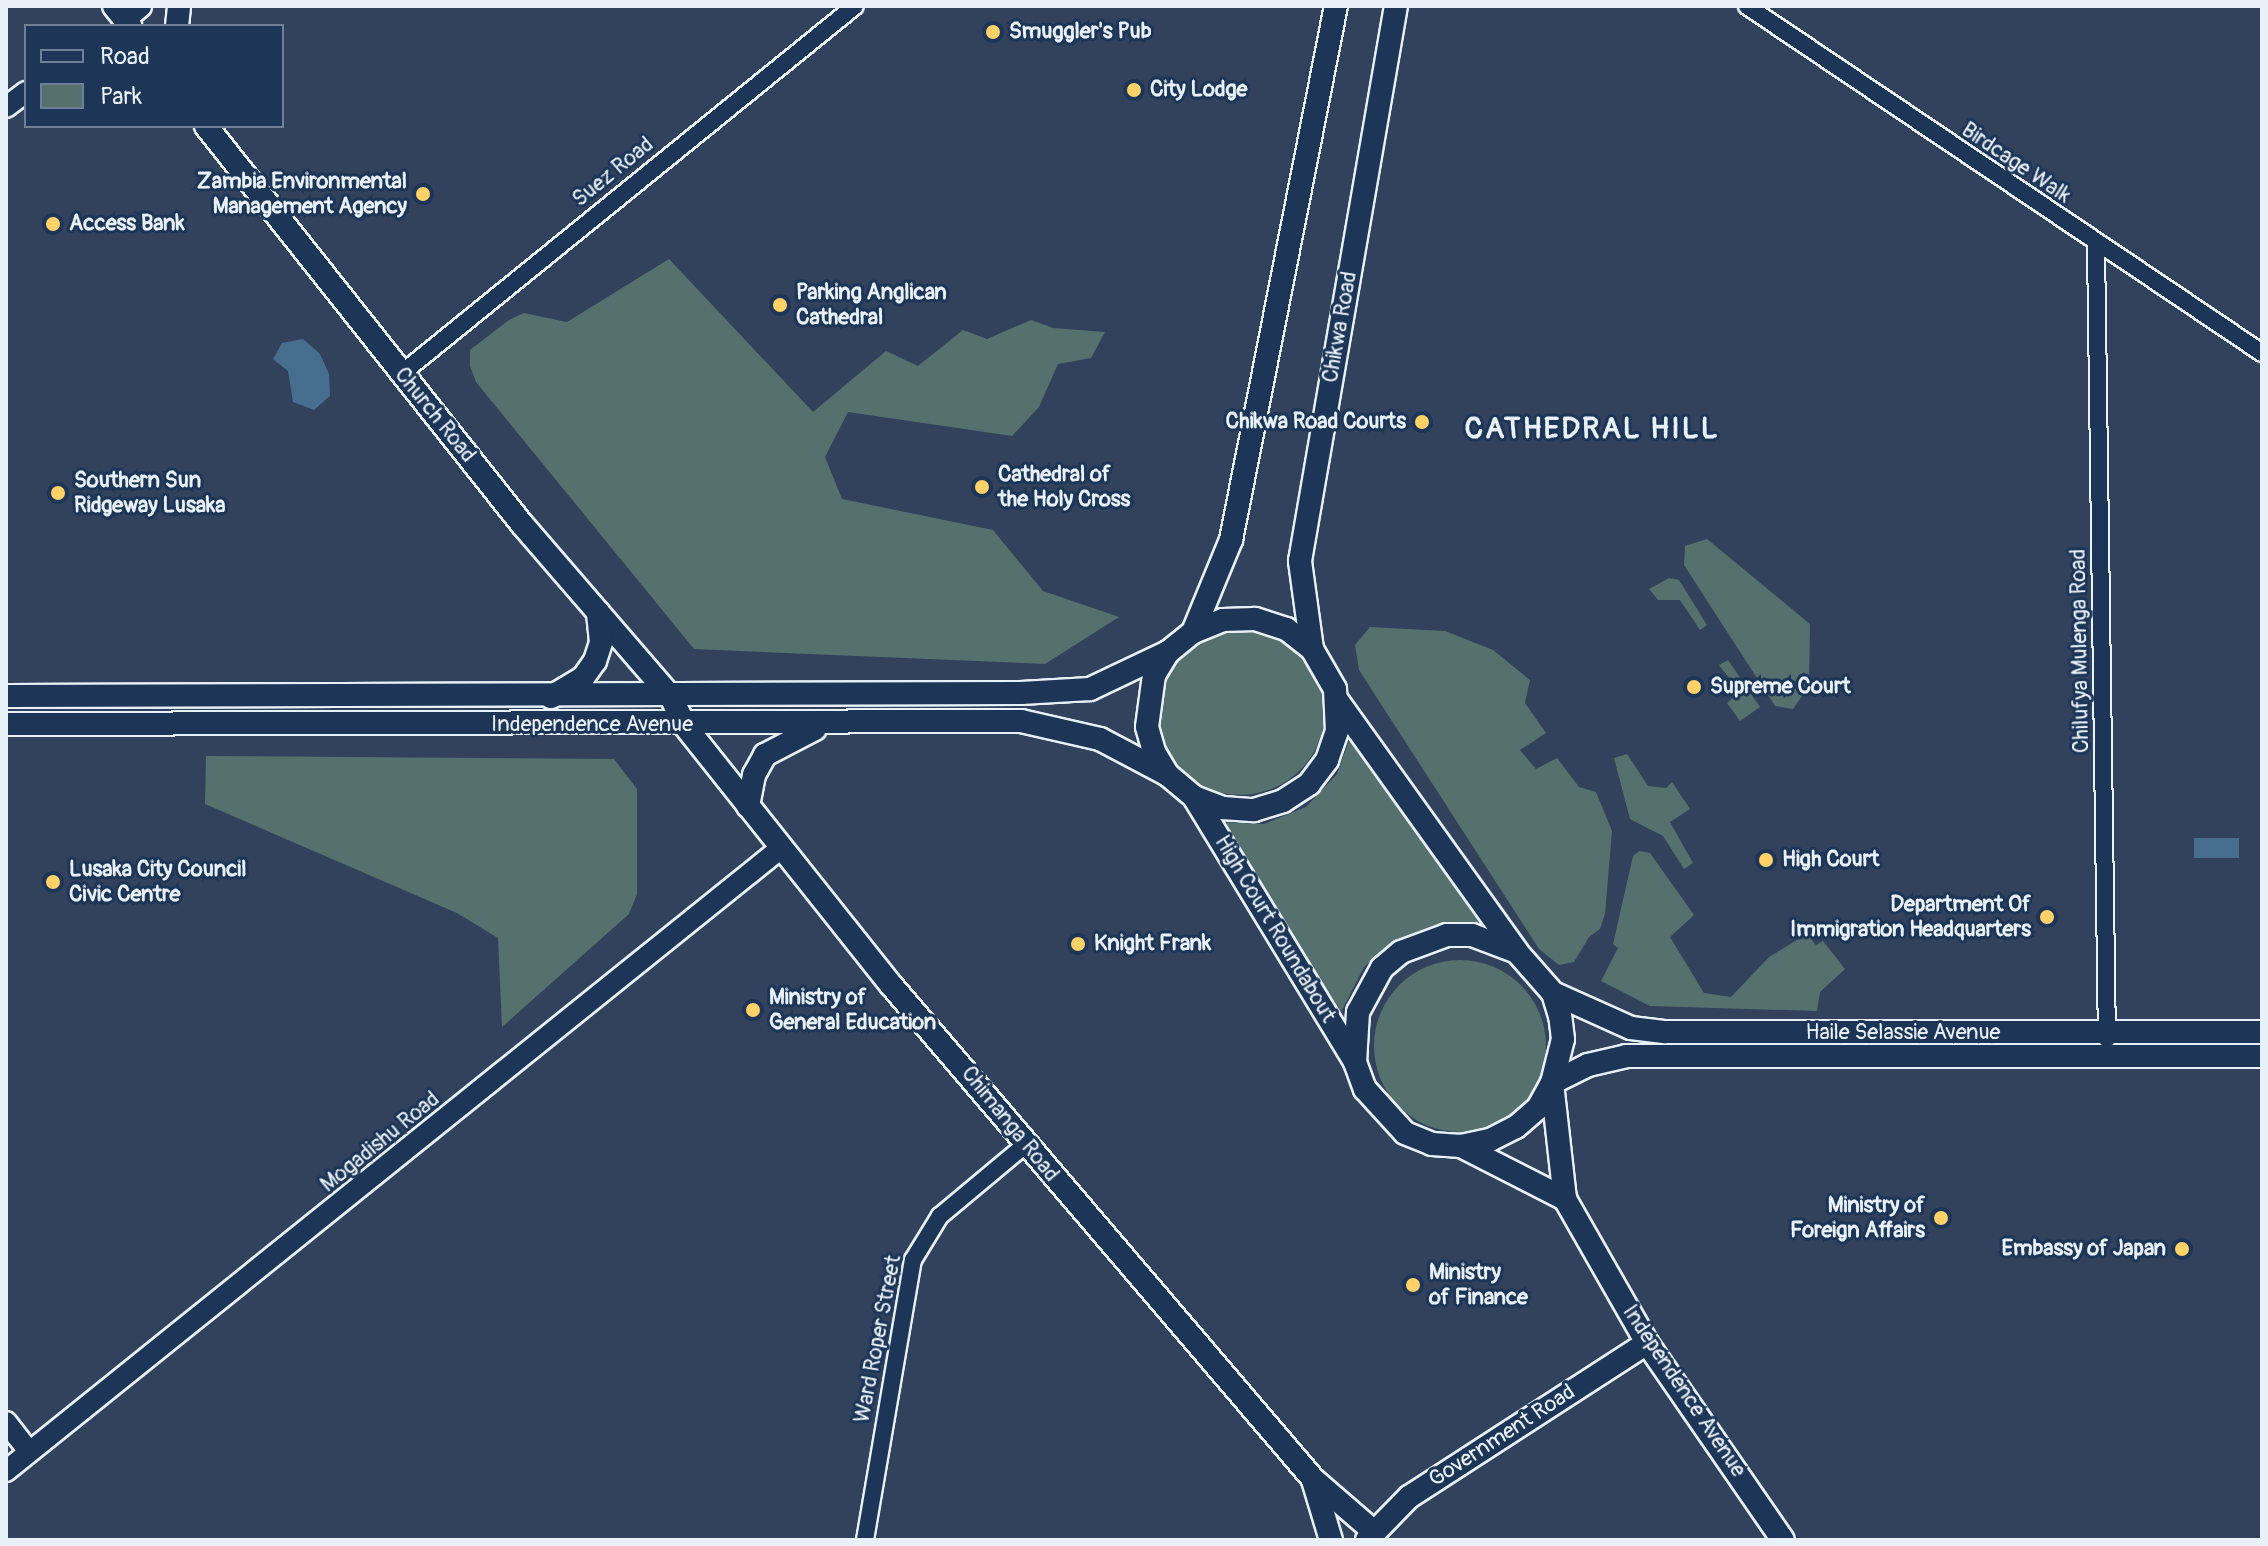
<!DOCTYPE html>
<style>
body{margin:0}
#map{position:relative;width:2268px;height:1546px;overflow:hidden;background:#32425d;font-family:Pangolin,sans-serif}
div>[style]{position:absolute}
.green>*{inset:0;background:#56706d}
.round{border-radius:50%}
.water>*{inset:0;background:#476e8f;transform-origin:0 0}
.roads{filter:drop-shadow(2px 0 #e8f1f8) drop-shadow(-2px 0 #e8f1f8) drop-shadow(0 2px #e8f1f8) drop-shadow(0 -2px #e8f1f8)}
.minor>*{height:16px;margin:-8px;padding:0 8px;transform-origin:8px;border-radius:8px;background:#1d3557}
.tertiary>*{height:20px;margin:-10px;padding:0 10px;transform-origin:10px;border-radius:10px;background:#1d3557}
.secondary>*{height:22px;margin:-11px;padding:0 11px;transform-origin:11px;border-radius:11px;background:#1d3557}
.dots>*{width:22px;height:22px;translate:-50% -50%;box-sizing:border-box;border:4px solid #1d3557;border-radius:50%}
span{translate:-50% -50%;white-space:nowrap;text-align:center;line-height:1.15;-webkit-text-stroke:6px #1d3557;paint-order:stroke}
.poi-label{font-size:22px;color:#e8f1f8;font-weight:700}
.left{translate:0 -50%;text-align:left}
.right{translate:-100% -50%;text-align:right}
.street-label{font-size:22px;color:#e8f1f8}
.district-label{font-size:30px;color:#e8f1f8;font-weight:700;letter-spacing:2px}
.frame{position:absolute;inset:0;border:8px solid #e8f1f8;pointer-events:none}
.legend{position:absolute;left:24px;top:24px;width:260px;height:104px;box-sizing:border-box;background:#1d3557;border:2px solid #6e8097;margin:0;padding:10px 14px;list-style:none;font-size:24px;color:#e8f1f8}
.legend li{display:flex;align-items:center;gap:16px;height:40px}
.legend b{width:40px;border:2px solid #6e8097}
</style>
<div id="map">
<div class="green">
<i style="clip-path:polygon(669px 259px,813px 412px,886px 351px,918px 366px,963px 330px,987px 339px,1031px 320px,1053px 328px,1105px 332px,1091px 358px,1058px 364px,1039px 407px,1012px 436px,848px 412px,825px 457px,842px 499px,993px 530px,1043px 591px,1119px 617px,1045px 664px,694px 649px,476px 382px,470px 366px,470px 350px,509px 320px,524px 313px,567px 322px)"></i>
<i style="clip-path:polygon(1707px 539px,1810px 624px,1809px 686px,1793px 709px,1775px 706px,1684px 565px,1685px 546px)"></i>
<i style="clip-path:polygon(1669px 578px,1679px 580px,1707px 625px,1700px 630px,1680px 600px,1658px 600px,1649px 589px)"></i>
<i class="round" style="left:1155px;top:625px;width:170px;height:170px"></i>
<i style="clip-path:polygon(1370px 627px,1445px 631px,1493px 650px,1530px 680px,1525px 703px,1546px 733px,1520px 750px,1536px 769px,1557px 758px,1579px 787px,1596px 792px,1612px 831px,1605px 914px,1600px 929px,1589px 937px,1574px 962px,1559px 965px,1539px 949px,1359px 670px,1355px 645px)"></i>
<i style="clip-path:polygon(1728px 660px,1760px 707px,1740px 721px,1727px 703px,1740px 692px,1719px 665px)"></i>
<i style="clip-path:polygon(1353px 730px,1485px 927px,1435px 925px,1389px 944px,1364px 967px,1341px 1012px,1219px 822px,1264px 824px,1306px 807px,1337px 774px)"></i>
<i style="clip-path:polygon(1627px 754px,1648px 786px,1666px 788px,1672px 782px,1690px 809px,1670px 822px,1693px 863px,1684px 869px,1663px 836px,1630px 819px,1614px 758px)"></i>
<i style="clip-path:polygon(206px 756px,614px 759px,637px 789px,637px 894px,629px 914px,502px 1027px,498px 938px,457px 913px,205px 804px)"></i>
<i style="clip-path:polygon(1639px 851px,1650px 853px,1694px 915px,1670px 937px,1704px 993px,1731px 997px,1769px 957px,1807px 934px,1816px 945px,1823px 941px,1845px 969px,1820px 992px,1817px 1011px,1650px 1006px,1601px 981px,1618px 948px,1613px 944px,1633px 856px)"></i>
<i class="round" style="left:1374px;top:960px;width:172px;height:172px"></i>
</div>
<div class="water">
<i style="clip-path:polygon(303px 339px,320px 354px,329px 374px,330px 396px,314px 410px,293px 402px,288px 371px,273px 359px,282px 343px)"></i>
<i style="left:2239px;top:838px;width:20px;height:45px;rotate:90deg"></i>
</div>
<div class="roads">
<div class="minor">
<i style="left:1747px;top:6px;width:621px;rotate:33.97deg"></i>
<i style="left:2096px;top:245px;width:794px;rotate:89.21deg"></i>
<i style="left:401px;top:374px;width:584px;rotate:-39.03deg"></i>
<i style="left:865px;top:1540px;width:284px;rotate:-80.3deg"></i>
<i style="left:913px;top:1260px;width:52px;rotate:-58.5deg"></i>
<i style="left:940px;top:1216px;width:112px;rotate:-39.9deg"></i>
</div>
<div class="tertiary">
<i style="left:6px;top:107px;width:25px;rotate:-37deg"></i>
<i style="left:6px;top:1422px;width:37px;rotate:52deg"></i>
<i style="left:6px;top:1471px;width:994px;rotate:-38.79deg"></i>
</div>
<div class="secondary">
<i style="left:114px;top:6px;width:26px;rotate:51deg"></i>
<i style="left:125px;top:19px;width:20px;rotate:-41deg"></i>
<i style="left:177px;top:26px;width:20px;rotate:-84deg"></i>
<i style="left:206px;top:126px;width:507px;rotate:51.57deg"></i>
<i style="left:521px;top:523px;width:230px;rotate:49.2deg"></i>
<i style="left:671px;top:697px;width:32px;rotate:64deg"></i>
<i style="left:685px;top:726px;width:332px;rotate:51.5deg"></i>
<i style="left:892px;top:986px;width:648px;rotate:49.5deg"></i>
<i style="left:1313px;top:1479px;width:78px;rotate:40.8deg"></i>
<i style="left:1193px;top:632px;width:100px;rotate:-67.6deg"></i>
<i style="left:1231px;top:540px;width:544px;rotate:-78.88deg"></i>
<i style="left:1312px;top:649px;width:89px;rotate:-97.8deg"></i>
<i style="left:1300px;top:561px;width:563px;rotate:-80.19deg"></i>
<i style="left:6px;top:696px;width:1015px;rotate:-0.17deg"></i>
<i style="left:1021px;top:693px;width:69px;rotate:-3.3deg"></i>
<i style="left:1090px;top:689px;width:86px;rotate:-25.4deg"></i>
<i style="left:551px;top:697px;width:37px;rotate:-31deg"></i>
<i style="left:583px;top:678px;width:21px;rotate:-55deg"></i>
<i style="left:595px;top:661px;width:20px;rotate:-72deg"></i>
<i style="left:601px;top:642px;width:30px;rotate:-96deg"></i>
<i style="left:1337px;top:700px;width:307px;rotate:54.4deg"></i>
<i style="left:6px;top:724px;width:1015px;rotate:-0.17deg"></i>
<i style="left:1021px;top:721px;width:81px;rotate:12.8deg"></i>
<i style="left:1100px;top:739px;width:75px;rotate:27.9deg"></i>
<i style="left:1194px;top:797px;width:31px;rotate:21deg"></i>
<i style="left:1223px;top:808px;width:31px;rotate:4deg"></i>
<i style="left:1254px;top:810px;width:30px;rotate:-17deg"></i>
<i style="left:1283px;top:801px;width:31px;rotate:-33deg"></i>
<i style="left:1309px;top:784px;width:30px;rotate:-53deg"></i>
<i style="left:1327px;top:760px;width:31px;rotate:-71deg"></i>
<i style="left:1337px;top:731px;width:42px;rotate:-92.7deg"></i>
<i style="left:1335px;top:689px;width:46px;rotate:-119.9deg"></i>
<i style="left:1312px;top:649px;width:33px;rotate:-142deg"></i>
<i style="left:1286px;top:629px;width:33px;rotate:-162deg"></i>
<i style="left:1255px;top:619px;width:32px;rotate:178deg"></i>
<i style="left:1223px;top:620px;width:32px;rotate:158deg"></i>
<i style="left:1193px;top:632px;width:32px;rotate:141deg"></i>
<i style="left:1168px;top:652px;width:27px;rotate:121deg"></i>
<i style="left:1154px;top:675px;width:52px;rotate:97.7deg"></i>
<i style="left:1147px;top:727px;width:26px;rotate:74deg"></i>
<i style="left:1154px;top:752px;width:27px;rotate:59deg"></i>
<i style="left:1168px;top:775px;width:34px;rotate:40deg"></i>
<i style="left:1194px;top:797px;width:310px;rotate:58.7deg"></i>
<i style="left:1355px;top:1062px;width:29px;rotate:70deg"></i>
<i style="left:1365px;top:1089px;width:59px;rotate:47.7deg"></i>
<i style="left:1405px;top:1133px;width:29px;rotate:22deg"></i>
<i style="left:1432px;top:1144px;width:29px;rotate:4deg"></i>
<i style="left:1461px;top:1146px;width:30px;rotate:-12deg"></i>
<i style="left:1490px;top:1140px;width:29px;rotate:-27deg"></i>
<i style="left:1516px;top:1127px;width:29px;rotate:-41deg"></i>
<i style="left:1538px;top:1108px;width:29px;rotate:-61deg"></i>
<i style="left:1552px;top:1083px;width:45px;rotate:-76deg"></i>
<i style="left:1563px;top:1039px;width:23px;rotate:-97deg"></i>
<i style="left:1560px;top:1016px;width:24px;rotate:-107deg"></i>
<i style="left:1553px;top:993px;width:55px;rotate:-131.3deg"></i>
<i style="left:1517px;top:952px;width:48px;rotate:-159.3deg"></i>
<i style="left:1472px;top:935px;width:25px;rotate:180deg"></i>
<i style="left:1447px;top:935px;width:49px;rotate:159.7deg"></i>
<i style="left:1401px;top:952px;width:25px;rotate:140deg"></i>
<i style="left:1382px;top:968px;width:50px;rotate:118.6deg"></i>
<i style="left:1358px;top:1012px;width:50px;rotate:93.4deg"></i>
<i style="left:748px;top:806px;width:32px;rotate:-79deg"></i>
<i style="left:754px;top:775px;width:23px;rotate:-61deg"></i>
<i style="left:765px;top:755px;width:56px;rotate:-27.5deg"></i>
<i style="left:1553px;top:993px;width:85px;rotate:24.2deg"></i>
<i style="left:1631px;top:1028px;width:35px;rotate:7deg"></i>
<i style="left:1666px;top:1032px;width:596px"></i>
<i style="left:1552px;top:1083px;width:40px;rotate:-26.6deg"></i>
<i style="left:1588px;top:1065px;width:39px;rotate:-13deg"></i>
<i style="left:1626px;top:1056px;width:636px"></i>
<i style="left:1552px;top:1083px;width:117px;rotate:83.6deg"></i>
<i style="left:1565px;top:1199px;width:166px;rotate:60.3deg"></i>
<i style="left:1647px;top:1343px;width:239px;rotate:55.4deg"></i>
<i style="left:1461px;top:1146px;width:117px;rotate:27deg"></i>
<i style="left:1313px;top:1480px;width:63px;rotate:73.3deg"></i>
<i style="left:1367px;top:1540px;width:60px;rotate:-45.7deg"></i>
<i style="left:1409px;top:1497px;width:283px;rotate:-32.9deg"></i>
</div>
</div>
<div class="dots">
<i style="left:993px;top:32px;background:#ffd166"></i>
<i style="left:1134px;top:90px;background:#ffd166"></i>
<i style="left:423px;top:194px;background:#ffd166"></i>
<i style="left:53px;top:224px;background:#ffd166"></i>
<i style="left:780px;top:305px;background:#ffd166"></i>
<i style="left:1422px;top:422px;background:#ffd166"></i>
<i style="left:982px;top:487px;background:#ffd166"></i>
<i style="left:58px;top:493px;background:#ffd166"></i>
<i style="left:1694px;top:687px;background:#ffd166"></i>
<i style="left:1766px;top:860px;background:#ffd166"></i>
<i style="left:53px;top:882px;background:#ffd166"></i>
<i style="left:2047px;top:917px;background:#ffd166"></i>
<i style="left:1078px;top:944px;background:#ffd166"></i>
<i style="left:753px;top:1010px;background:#ffd166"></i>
<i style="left:1941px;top:1218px;background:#ffd166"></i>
<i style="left:2182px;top:1249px;background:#ffd166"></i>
<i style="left:1413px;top:1285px;background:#ffd166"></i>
</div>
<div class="poi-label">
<span class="left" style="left:1009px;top:32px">Smuggler's Pub</span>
<span class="left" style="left:1150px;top:90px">City Lodge</span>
<span class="right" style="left:407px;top:194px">Zambia Environmental<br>Management Agency</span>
<span class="left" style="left:69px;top:224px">Access Bank</span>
<span class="left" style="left:796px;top:305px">Parking Anglican<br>Cathedral</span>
<span class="right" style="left:1406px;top:422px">Chikwa Road Courts</span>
<span class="left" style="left:998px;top:487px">Cathedral of<br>the Holy Cross</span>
<span class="left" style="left:74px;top:493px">Southern Sun<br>Ridgeway Lusaka</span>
<span class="left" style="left:1710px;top:687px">Supreme Court</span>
<span class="left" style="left:1782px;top:860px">High Court</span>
<span class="left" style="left:69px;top:882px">Lusaka City Council<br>Civic Centre</span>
<span class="right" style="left:2031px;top:917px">Department Of<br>Immigration Headquarters</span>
<span class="left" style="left:1094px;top:944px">Knight Frank</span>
<span class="left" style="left:769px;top:1010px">Ministry of<br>General Education</span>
<span class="right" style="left:1925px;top:1218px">Ministry of<br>Foreign Affairs</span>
<span class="right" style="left:2166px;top:1249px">Embassy of Japan</span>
<span class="left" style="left:1429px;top:1285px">Ministry<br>of Finance</span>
</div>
<div class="street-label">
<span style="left:2016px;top:163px;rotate:34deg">Birdcage Walk</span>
<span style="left:613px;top:172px;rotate:-39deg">Suez Road</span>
<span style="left:1340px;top:327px;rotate:-80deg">Chikwa Road</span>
<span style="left:435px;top:415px;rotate:51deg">Church Road</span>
<span style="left:2080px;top:651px;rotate:-91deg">Chilufya Mulenga Road</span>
<span style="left:592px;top:725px">Independence Avenue</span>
<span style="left:1275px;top:929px;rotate:59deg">High Court Roundabout</span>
<span style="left:1903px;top:1033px">Haile Selassie Avenue</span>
<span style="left:1010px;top:1124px;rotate:51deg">Chimanga Road</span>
<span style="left:380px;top:1142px;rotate:-39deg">Mogadishu Road</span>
<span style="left:878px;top:1339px;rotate:-79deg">Ward Roper Street</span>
<span style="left:1684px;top:1391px;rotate:56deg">Independence Avenue</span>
<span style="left:1502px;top:1436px;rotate:-33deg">Government Road</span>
</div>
<div class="district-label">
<span style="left:1592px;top:429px">CATHEDRAL HILL</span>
</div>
<div class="frame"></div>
<ul class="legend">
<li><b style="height:10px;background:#1d3557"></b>Road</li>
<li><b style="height:22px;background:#56706d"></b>Park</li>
</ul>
</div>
